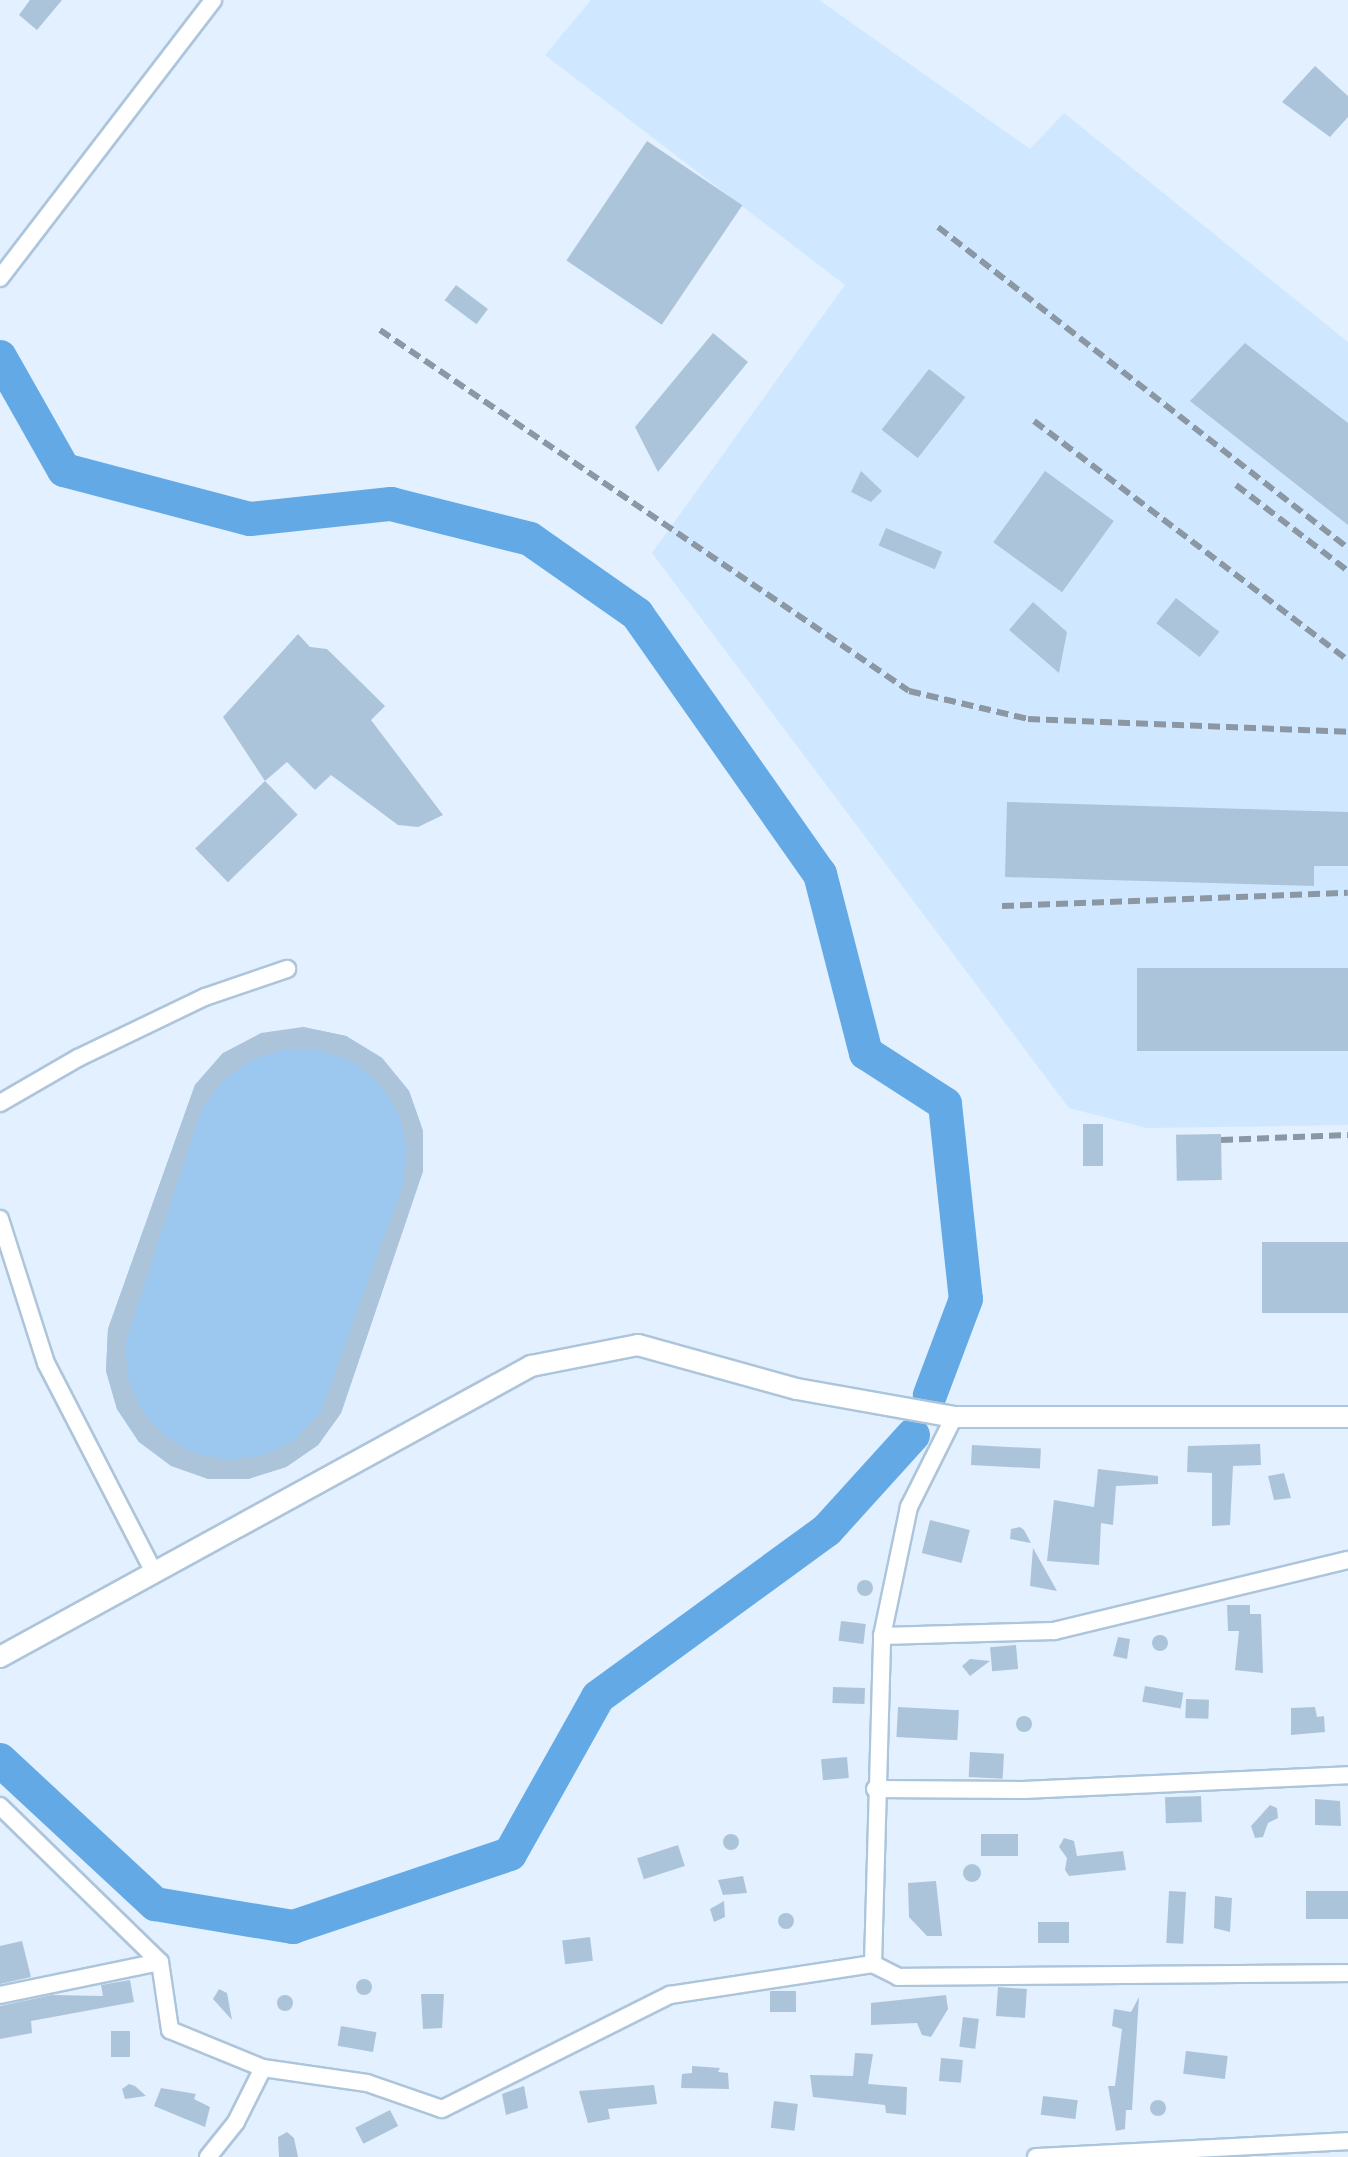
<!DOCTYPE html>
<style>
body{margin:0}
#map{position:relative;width:1348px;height:2157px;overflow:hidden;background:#e2f0ff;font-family:Barlow,sans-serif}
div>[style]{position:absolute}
.built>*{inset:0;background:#cfe8ff}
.green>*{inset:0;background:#9cc7ee}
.river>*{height:34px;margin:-17px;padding:0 17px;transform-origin:17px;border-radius:17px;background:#63a9e5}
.building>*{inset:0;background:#acc4da;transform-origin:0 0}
.round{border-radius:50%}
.roads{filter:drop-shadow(2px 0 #adc5db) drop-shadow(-2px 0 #adc5db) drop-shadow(0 2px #adc5db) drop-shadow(0 -2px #adc5db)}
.minor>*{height:16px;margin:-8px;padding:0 8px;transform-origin:8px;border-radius:8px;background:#fff}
.tertiary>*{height:20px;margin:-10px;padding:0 10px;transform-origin:10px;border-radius:10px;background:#fff}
.rail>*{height:6px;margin-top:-3px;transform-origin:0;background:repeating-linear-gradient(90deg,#8b97a3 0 12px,transparent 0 18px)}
span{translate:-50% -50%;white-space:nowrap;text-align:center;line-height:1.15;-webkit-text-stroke:8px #fff;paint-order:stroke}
</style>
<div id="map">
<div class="built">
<i style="clip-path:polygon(591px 0,819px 0,1030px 149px,1064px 113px,1348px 342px,1348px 1125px,1147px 1128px,1069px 1108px,652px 553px,845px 285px,545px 55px)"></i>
</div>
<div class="green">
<i style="clip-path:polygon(303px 1027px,346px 1036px,382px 1058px,409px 1091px,423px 1131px,423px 1171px,341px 1413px,318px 1445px,286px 1467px,248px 1479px,208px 1479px,139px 1442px,117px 1409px,106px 1371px,108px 1329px,195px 1085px,223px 1053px)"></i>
</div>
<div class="river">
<i style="left:0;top:357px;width:130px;rotate:60.5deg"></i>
<i style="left:64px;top:470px;width:192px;rotate:14.8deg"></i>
<i style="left:250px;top:519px;width:142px;rotate:-6.1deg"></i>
<i style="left:391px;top:504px;width:143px;rotate:14.1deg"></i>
<i style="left:530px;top:539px;width:131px;rotate:35deg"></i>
<i style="left:637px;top:614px;width:318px;rotate:54.9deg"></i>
<i style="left:820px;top:874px;width:185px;rotate:75.6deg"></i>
<i style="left:866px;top:1053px;width:94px;rotate:32.8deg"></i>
<i style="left:945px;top:1104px;width:196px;rotate:83.9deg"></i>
<i style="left:966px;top:1299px;width:103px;rotate:110.6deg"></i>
<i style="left:0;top:1760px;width:212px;rotate:42.9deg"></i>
<i style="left:155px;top:1904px;width:140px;rotate:9.5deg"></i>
<i style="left:293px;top:1927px;width:229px;rotate:-18.6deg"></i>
<i style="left:510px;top:1854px;width:180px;rotate:-60.7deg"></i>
<i style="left:598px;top:1697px;width:283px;rotate:-36.1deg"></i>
<i style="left:827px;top:1530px;width:128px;rotate:-47.8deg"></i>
</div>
<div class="building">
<i style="clip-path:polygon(30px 0,62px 0,37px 30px,19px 15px)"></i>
<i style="clip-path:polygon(1315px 66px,1348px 96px,1348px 117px,1330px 137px,1282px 102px)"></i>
<i style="left:647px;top:141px;width:115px;height:144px;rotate:34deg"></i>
<i style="left:456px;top:285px;width:40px;height:19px;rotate:37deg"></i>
<i style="clip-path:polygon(713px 333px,748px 362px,658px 472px,635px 427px)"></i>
<i style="clip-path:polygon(1245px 343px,1348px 423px,1348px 525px,1190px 401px)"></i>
<i style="left:929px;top:369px;width:46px;height:77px;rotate:38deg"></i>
<i style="clip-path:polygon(861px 471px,882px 491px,871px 502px,851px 492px)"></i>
<i style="left:1045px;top:471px;width:85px;height:88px;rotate:36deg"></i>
<i style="left:886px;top:528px;width:61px;height:19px;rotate:23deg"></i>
<i style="left:1176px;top:598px;width:55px;height:32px;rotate:38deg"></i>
<i style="clip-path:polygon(1033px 602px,1067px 632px,1059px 673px,1009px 630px)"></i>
<i style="clip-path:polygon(298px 634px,310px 647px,327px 649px,385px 706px,371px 720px,443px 815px,418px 827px,398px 825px,331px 775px,315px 790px,287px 762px,265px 781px,223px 717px)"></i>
<i style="left:265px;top:781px;width:47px;height:97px;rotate:46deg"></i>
<i style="clip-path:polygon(1007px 802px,1348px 812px,1348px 866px,1314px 866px,1314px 886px,1005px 877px)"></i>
<i style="left:1348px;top:968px;width:83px;height:211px;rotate:90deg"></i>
<i style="clip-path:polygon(evenodd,303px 1027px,346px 1036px,382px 1058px,409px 1091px,423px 1131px,423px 1171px,341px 1413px,318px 1445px,286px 1467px,248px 1479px,208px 1479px,171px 1466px,139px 1442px,117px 1409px,106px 1371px,108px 1329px,195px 1085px,223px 1053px,261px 1033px,303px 1027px,284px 1049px,320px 1050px,354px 1062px,381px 1085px,400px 1116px,407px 1150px,403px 1185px,320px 1414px,296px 1439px,265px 1455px,230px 1460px,196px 1454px,165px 1437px,142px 1411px,128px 1379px,125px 1344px,201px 1111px,221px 1082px,250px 1060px,284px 1049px)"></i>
<i style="left:1083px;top:1124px;width:20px;height:42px"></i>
<i style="left:1221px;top:1134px;width:46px;height:45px;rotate:89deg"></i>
<i style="left:1348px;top:1242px;width:71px;height:86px;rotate:90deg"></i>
<i style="clip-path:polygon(1260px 1444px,1261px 1465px,1233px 1466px,1230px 1525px,1212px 1526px,1212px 1473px,1187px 1472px,1188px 1446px)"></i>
<i style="left:972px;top:1445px;width:69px;height:20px;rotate:3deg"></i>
<i style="clip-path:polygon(1098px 1469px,1158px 1476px,1158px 1484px,1116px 1486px,1113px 1525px,1101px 1523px,1099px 1565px,1047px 1561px,1054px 1500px,1094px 1507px)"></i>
<i style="clip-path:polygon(1284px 1473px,1291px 1498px,1274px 1500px,1268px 1476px)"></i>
<i style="left:930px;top:1520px;width:41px;height:34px;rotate:14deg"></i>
<i style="clip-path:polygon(1020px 1527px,1024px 1530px,1031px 1543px,1010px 1539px,1011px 1529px)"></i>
<i style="clip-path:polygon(1033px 1548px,1057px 1591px,1030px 1586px)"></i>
<i class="round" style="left:857px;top:1580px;width:16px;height:16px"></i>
<i style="clip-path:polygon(1227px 1605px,1250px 1605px,1250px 1614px,1261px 1614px,1263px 1673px,1235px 1670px,1239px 1631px,1228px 1631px)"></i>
<i style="left:841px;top:1621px;width:25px;height:20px;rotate:7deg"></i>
<i class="round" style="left:1152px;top:1635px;width:16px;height:16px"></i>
<i style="clip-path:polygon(1118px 1637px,1130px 1639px,1127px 1659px,1113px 1656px)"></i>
<i style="left:1016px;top:1645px;width:24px;height:26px;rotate:85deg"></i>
<i style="clip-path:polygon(970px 1659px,990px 1661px,970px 1676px,962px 1666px)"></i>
<i style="left:1145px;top:1686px;width:39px;height:16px;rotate:10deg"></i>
<i style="left:833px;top:1687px;width:32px;height:16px;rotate:2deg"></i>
<i style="left:1186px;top:1699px;width:23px;height:19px;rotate:2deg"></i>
<i style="left:898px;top:1707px;width:61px;height:30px;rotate:3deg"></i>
<i style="clip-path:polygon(1315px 1707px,1317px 1717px,1324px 1716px,1325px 1732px,1291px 1735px,1291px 1708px)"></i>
<i class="round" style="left:1016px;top:1716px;width:16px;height:16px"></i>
<i style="left:970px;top:1752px;width:34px;height:25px;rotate:3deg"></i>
<i style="left:847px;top:1757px;width:21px;height:26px;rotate:85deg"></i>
<i style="left:1201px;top:1796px;width:26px;height:36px;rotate:88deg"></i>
<i style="clip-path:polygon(1315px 1799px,1340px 1801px,1341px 1826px,1315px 1825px)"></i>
<i style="clip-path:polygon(1270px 1805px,1277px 1808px,1278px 1818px,1268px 1823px,1263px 1837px,1255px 1838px,1251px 1826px)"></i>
<i class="round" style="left:723px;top:1834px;width:16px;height:16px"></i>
<i style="left:981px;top:1834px;width:37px;height:22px"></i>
<i style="clip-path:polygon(1064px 1838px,1074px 1841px,1077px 1856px,1123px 1851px,1126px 1870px,1069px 1876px,1065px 1870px,1067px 1858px,1059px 1847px)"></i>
<i style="left:678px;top:1845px;width:22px;height:43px;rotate:72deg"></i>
<i class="round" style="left:963px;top:1864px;width:18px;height:18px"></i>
<i style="clip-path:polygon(743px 1876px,747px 1893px,723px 1895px,718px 1880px)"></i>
<i style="clip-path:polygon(936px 1881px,942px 1936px,927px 1936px,909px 1917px,908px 1883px)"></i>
<i style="left:1169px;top:1891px;width:17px;height:52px;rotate:3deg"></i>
<i style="left:1348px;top:1891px;width:28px;height:42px;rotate:90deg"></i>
<i style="clip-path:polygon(1215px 1896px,1232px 1898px,1230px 1932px,1214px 1928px)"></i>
<i style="clip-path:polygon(724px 1901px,725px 1917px,714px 1922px,710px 1909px)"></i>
<i class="round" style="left:778px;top:1913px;width:16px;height:16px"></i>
<i style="left:1038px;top:1922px;width:31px;height:21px"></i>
<i style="left:590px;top:1937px;width:24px;height:28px;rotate:83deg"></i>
<i style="clip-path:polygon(22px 1941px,31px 1977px,0 1984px,0 1946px)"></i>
<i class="round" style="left:356px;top:1979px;width:16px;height:16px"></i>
<i style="clip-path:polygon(130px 1980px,134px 2002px,31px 2021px,32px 2033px,0 2039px,0 2006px,52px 1995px,103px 1996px,101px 1985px)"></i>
<i style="left:998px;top:1987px;width:29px;height:29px;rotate:4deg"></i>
<i style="clip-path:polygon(219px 1989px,227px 1993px,232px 2020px,213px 1999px)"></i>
<i style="left:770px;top:1991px;width:26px;height:21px"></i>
<i style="clip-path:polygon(421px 1994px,444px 1994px,442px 2028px,423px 2029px)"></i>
<i class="round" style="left:277px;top:1995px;width:16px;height:16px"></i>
<i style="clip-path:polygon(946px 1995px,948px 2009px,931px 2037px,922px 2035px,917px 2023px,871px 2025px,871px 2003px)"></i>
<i style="clip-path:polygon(1139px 1997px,1132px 2110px,1126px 2110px,1125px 2129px,1116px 2131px,1108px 2086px,1115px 2086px,1122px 2029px,1112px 2026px,1114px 2009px,1131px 2012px)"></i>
<i style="left:963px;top:2017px;width:16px;height:30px;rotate:7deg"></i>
<i style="left:341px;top:2026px;width:36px;height:20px;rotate:10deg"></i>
<i style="left:111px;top:2031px;width:19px;height:26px"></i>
<i style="left:1186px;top:2051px;width:42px;height:23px;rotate:7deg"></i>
<i style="clip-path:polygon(855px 2053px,873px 2054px,868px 2084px,907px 2087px,906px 2115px,886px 2113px,885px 2105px,813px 2097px,810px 2075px,853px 2076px)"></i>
<i style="left:941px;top:2058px;width:22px;height:23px;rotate:5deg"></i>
<i style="clip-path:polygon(692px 2066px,720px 2068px,718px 2072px,728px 2073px,729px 2089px,681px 2088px,682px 2074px,692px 2073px)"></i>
<i style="clip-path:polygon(129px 2084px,135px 2086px,146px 2096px,125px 2099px,122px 2089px)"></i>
<i style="clip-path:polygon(654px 2085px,657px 2104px,608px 2109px,610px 2119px,588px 2123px,579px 2091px)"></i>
<i style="clip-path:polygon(524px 2086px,528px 2108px,506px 2115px,502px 2094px)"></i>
<i style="clip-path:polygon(161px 2088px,196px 2094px,194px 2099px,210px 2107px,205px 2127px,154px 2106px)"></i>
<i style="left:1043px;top:2096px;width:35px;height:19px;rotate:7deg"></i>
<i class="round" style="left:1150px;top:2100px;width:16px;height:16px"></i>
<i style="left:774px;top:2101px;width:24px;height:27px;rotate:7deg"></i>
<i style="left:390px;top:2110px;width:18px;height:39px;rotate:63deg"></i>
<i style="clip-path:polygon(287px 2132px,294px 2138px,298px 2157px,279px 2157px,278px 2137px)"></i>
</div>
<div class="roads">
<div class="minor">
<i style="left:0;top:278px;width:350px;rotate:-52.5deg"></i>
<i style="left:0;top:1103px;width:90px;rotate:-30deg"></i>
<i style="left:78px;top:1058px;width:141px;rotate:-25.7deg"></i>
<i style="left:205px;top:997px;width:87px;rotate:-18.9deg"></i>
<i style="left:0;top:1219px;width:151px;rotate:72.3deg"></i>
<i style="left:46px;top:1363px;width:237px;rotate:62.7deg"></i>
<i style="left:882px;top:1636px;width:172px;rotate:-1.7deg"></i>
<i style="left:1054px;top:1631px;width:302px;rotate:-13.6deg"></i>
<i style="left:875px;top:1789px;width:148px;rotate:0.4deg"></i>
<i style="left:1023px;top:1790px;width:325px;rotate:-2.6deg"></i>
<i style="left:0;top:1806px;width:223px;rotate:44.3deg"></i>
<i style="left:160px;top:1962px;width:69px;rotate:81.6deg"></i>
<i style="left:170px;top:2030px;width:100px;rotate:22.2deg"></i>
<i style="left:873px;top:1964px;width:328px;rotate:-88.4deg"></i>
<i style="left:882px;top:1636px;width:132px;rotate:-78.2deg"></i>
<i style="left:909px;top:1507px;width:101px;rotate:-63.4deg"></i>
<i style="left:0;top:1995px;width:163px;rotate:-11.7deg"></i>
<i style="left:208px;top:2157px;width:45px;rotate:-51.3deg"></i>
<i style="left:236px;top:2122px;width:60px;rotate:-63.4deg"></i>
<i style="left:263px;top:2068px;width:105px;rotate:8.2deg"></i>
<i style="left:367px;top:2083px;width:79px;rotate:19.1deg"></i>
<i style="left:442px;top:2109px;width:255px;rotate:-26.6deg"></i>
<i style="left:670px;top:1995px;width:205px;rotate:-8.7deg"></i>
<i style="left:873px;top:1964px;width:28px;rotate:27deg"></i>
<i style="left:898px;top:1977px;width:450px;rotate:-0.5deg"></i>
<i style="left:1036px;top:2157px;width:312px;rotate:-2.9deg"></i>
</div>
<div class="tertiary">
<i style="left:0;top:1657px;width:606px;rotate:-28.72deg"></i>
<i style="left:531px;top:1366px;width:109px;rotate:-11.1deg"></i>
<i style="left:638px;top:1345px;width:165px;rotate:15.5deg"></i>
<i style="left:797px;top:1389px;width:159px;rotate:10.1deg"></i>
<i style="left:954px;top:1417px;width:394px"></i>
</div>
</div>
<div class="rail">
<i style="left:938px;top:227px;width:521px;rotate:38.06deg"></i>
<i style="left:380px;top:330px;width:640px;rotate:34.31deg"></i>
<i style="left:909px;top:691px;width:122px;rotate:13.2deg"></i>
<i style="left:1028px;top:719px;width:320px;rotate:2.3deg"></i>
<i style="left:1034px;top:421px;width:395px;rotate:37.3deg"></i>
<i style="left:1236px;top:485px;width:141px;rotate:37.5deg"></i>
<i style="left:1002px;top:906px;width:346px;rotate:-2.2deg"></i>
<i style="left:1221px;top:1140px;width:127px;rotate:-2.3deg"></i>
</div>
</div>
